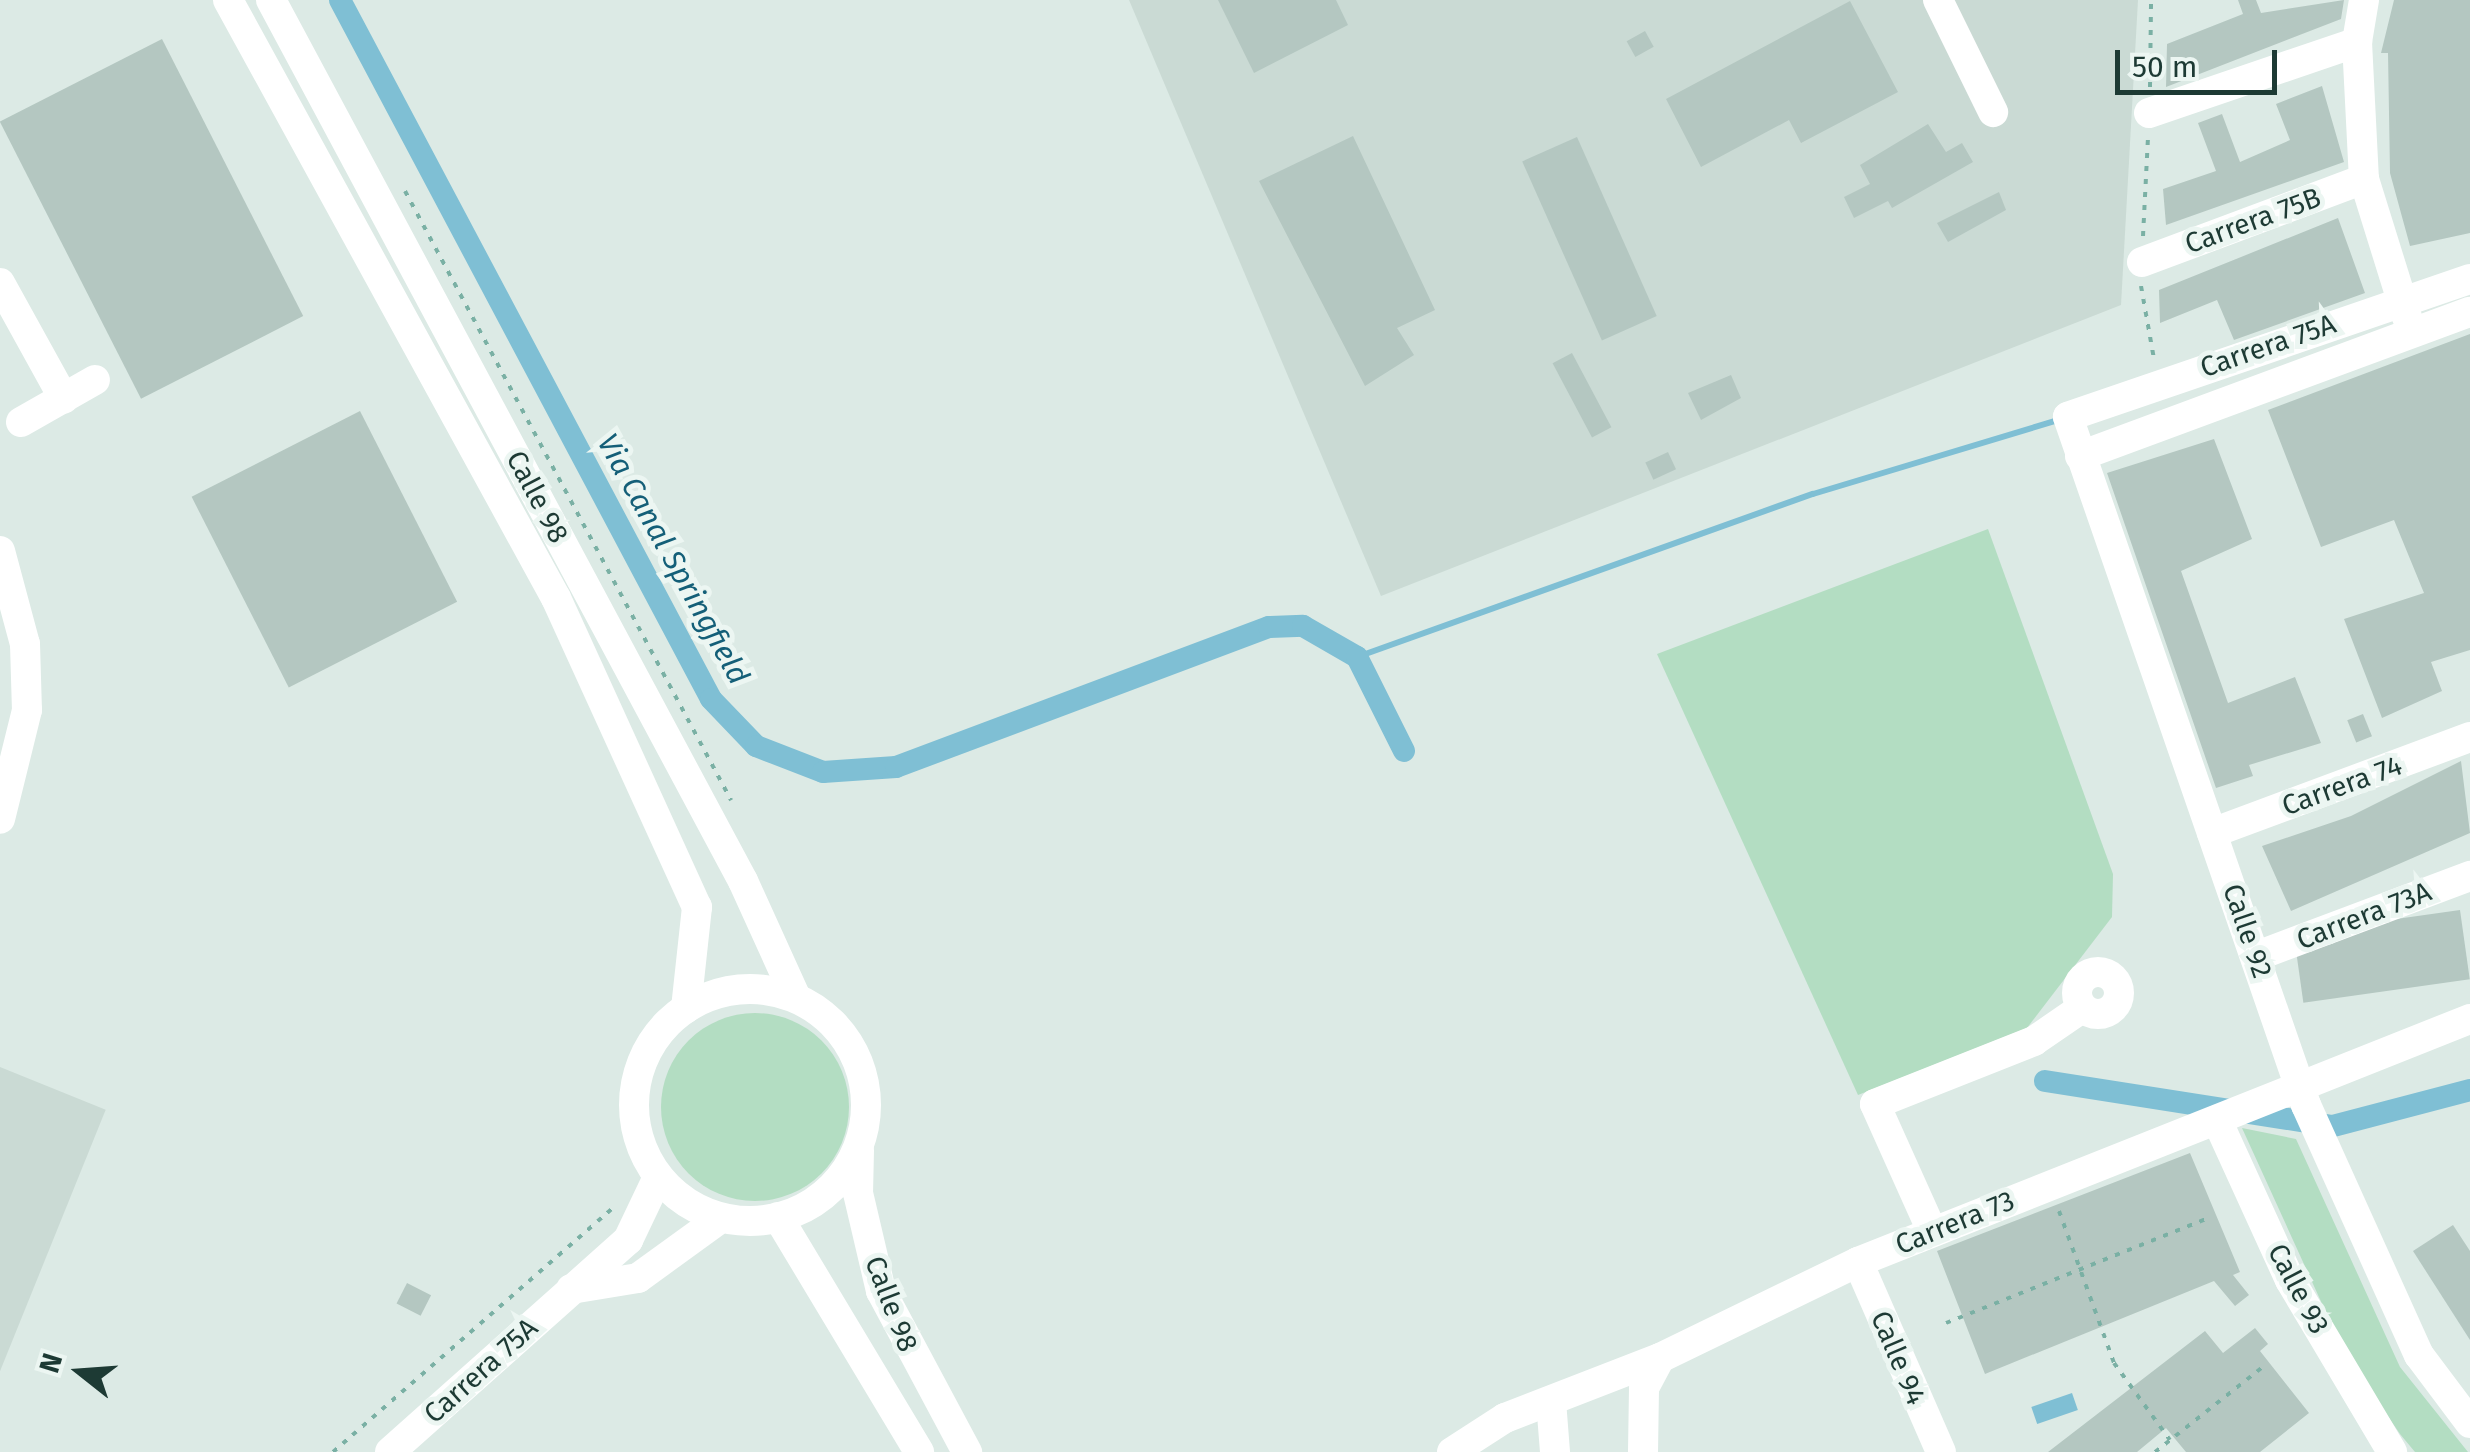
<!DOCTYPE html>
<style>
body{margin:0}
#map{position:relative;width:2470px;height:1452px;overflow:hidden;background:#dceae5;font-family:"Fira Sans",sans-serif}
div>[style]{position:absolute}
.built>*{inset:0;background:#cadad4;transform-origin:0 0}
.green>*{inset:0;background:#b3ddc2}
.round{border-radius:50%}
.water>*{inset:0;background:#7fbfd4;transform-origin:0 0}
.stream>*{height:6px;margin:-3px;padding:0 3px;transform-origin:3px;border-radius:3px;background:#7fbfd4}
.canal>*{height:22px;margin:-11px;padding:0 11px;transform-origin:11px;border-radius:11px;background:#7fbfd4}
.building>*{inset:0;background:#b4c7c1;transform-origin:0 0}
.path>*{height:4px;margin-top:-2px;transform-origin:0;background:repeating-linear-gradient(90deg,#7ab0a4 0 5px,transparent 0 13px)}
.minor>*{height:30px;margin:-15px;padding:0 15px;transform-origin:15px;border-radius:15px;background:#fff}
.minor>.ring{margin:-15px;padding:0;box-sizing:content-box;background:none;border:30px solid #fff;border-radius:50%}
span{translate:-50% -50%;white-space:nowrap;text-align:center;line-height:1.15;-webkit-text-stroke:10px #ecf6f2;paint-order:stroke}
.street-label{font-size:28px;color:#1d3a34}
.water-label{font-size:30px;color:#145f78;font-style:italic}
.north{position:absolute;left:30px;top:1322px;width:100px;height:100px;-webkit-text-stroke:8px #ecf6f2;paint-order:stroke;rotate:287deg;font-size:28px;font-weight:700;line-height:40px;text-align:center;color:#1d3a34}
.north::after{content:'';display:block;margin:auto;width:35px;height:45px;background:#1d3a34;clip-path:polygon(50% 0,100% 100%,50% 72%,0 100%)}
.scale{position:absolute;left:2115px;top:50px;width:162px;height:45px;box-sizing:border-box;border:5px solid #1d3a34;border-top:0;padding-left:12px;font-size:30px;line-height:35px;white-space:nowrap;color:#1d3a34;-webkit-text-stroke:8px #ecf6f2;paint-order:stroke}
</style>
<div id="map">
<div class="built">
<i style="clip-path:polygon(1129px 0,2138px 0,2121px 305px,1381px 596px)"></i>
<i style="left:0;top:1067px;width:114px;height:385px;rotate:22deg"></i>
</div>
<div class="green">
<i style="clip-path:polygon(1988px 529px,2113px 874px,2112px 917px,2027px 1028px,1858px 1095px,1657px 654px)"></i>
<i class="round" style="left:661px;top:1013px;width:188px;height:188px"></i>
<i style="clip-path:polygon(2242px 1128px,2296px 1139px,2400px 1367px,2468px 1452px,2415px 1452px,2400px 1434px,2344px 1352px)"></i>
</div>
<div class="water">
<i style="left:2072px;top:1393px;width:18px;height:43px;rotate:71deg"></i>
</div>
<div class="stream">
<i style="left:1357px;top:657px;width:484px;rotate:-19.7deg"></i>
<i style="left:1813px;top:494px;width:260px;rotate:-16.8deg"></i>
</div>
<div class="canal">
<i style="left:340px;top:0;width:791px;rotate:62.04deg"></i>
<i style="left:711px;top:699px;width:65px;rotate:46.2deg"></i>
<i style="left:756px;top:746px;width:72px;rotate:21.2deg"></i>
<i style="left:823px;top:772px;width:73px;rotate:-3.9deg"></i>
<i style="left:896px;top:767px;width:398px;rotate:-20.6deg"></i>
<i style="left:1269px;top:627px;width:34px;rotate:-2deg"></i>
<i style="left:1303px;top:626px;width:62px;rotate:29.9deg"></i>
<i style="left:1357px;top:657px;width:105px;rotate:63.4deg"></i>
<i style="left:2045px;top:1081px;width:291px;rotate:8.9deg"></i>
<i style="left:2333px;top:1126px;width:142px;rotate:-14.7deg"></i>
</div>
<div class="building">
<i style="clip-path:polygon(1218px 0,1336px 0,1348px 25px,1254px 73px)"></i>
<i style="clip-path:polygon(2238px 0,2256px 0,2261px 13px,2344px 0,2341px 19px,2166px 87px,2167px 44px,2243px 14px)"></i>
<i style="clip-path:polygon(2394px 0,2470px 0,2470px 233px,2410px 246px,2390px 173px,2388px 53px,2381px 53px)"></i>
<i style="clip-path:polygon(1850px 1px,1898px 92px,1801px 143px,1789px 120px,1701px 167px,1666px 99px)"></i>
<i style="left:1645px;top:31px;width:18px;height:21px;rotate:61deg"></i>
<i style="left:162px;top:39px;width:311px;height:182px;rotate:63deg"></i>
<i style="clip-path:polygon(2322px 86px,2344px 162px,2166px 225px,2163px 189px,2216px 171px,2198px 123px,2222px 114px,2240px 162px,2290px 140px,2276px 104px)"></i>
<i style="clip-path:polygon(1928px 124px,1946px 152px,1962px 143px,1973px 162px,1892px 208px,1888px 201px,1854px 218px,1844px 197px,1870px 184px,1860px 165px)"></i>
<i style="clip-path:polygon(1353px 136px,1435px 310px,1397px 328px,1414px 355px,1365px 386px,1259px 181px)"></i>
<i style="left:1577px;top:137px;width:196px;height:60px;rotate:66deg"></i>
<i style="clip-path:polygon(1999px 192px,2006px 210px,1948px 242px,1937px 223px)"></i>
<i style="clip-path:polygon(2338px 218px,2365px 293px,2234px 340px,2217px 300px,2160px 323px,2159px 290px)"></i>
<i style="clip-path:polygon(2470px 334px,2470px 650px,2431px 662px,2442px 691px,2382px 718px,2344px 619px,2424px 593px,2394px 520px,2321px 547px,2268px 410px)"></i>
<i style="left:1572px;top:353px;width:84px;height:22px;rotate:62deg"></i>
<i style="clip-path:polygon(1731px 375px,1741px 398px,1701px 420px,1688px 393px)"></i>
<i style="left:360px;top:411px;width:214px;height:189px;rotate:63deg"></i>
<i style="clip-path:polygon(2214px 439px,2252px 539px,2181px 571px,2228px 703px,2295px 677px,2321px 743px,2249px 765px,2253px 776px,2216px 788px,2107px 473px)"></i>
<i style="left:1668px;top:452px;width:19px;height:25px;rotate:65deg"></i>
<i style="left:2363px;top:714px;width:24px;height:17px;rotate:68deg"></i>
<i style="clip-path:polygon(2461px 761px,2470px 833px,2291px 911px,2262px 846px,2351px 816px)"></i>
<i style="left:2460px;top:910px;width:70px;height:168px;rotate:82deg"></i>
<i style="clip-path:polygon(2190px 1153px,2240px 1272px,2233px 1275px,2249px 1295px,2235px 1306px,2214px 1281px,1985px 1374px,1937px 1251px)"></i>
<i style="clip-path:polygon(2453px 1225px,2470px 1251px,2470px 1340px,2413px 1251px)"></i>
<i style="left:407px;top:1283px;width:27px;height:23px;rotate:27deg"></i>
<i style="clip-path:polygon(2255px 1328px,2268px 1344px,2260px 1351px,2309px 1413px,2260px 1452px,2186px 1452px,2166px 1428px,2137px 1452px,2048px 1452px,2205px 1331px,2223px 1353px)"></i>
</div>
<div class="path">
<i style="left:2150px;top:87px;width:87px;rotate:-89.3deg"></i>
<i style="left:405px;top:191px;width:691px;rotate:61.84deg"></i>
<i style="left:2143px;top:236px;width:100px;rotate:-87.1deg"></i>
<i style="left:2141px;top:286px;width:74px;rotate:79.9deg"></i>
<i style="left:2059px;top:1211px;width:162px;rotate:70.1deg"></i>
<i style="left:2114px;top:1363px;width:95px;rotate:54deg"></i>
<i style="left:1946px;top:1323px;width:283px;rotate:-21.8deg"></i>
<i style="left:333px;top:1452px;width:374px;rotate:-41.1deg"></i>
<i style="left:2155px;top:1452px;width:140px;rotate:-38.3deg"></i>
</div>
<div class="minor">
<i style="left:228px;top:0;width:682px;rotate:61.26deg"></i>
<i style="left:556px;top:598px;width:340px;rotate:65.5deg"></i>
<i style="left:697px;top:907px;width:102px;rotate:96.2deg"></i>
<i style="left:271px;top:0;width:999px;rotate:61.82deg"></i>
<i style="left:743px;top:881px;width:128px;rotate:65.6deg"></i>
<i style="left:1938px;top:0;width:125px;rotate:63.8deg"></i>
<i style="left:2364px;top:0;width:43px;rotate:99.5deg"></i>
<i style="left:2357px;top:42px;width:137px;rotate:87.1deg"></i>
<i style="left:2364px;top:179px;width:145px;rotate:72.7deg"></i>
<i style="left:2149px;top:113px;width:220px;rotate:-18.8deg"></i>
<i style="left:2142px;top:262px;width:237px;rotate:-20.5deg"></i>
<i style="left:2470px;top:279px;width:425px;rotate:161.1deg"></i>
<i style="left:2068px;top:417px;width:728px;rotate:70.92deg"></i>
<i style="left:2306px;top:1105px;width:274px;rotate:65.7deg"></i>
<i style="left:2419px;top:1355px;width:85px;rotate:53.1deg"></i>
<i style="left:0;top:283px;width:132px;rotate:61.1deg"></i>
<i style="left:21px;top:422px;width:85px;rotate:-29.6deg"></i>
<i style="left:2080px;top:456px;width:416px;rotate:-20.3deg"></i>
<i style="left:0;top:551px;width:96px;rotate:75deg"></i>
<i style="left:25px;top:644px;width:66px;rotate:88.3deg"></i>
<i style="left:27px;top:710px;width:112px;rotate:103.9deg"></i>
<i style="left:2212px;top:833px;width:275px;rotate:-20.4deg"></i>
<i style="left:2257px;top:956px;width:228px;rotate:-20.6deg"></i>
<i class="ring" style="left:2077px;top:972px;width:12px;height:12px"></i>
<i class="ring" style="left:634px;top:989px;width:202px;height:202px"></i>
<i style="left:2217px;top:1120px;width:176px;rotate:65.5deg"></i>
<i style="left:2290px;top:1280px;width:200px;rotate:59.3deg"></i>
<i style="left:859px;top:1150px;width:43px;rotate:91.3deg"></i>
<i style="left:858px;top:1193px;width:101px;rotate:76.8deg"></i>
<i style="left:881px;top:1291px;width:183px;rotate:61.9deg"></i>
<i style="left:778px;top:1217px;width:274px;rotate:59deg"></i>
<i style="left:1932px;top:1231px;width:139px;rotate:-114.2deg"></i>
<i style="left:1875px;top:1104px;width:171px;rotate:-21.6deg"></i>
<i style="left:2034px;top:1041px;width:58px;rotate:-34.5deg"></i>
<i style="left:1858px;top:1262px;width:207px;rotate:66.4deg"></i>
<i style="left:571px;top:1289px;width:68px;rotate:-9.3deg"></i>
<i style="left:638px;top:1278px;width:102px;rotate:-35.9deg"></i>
<i style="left:1551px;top:1401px;width:51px;rotate:85.5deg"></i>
<i style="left:390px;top:1452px;width:319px;rotate:-41.7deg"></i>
<i style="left:628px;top:1240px;width:70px;rotate:-64.5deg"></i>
<i style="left:1452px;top:1452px;width:63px;rotate:-32.7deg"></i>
<i style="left:1505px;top:1418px;width:166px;rotate:-21.2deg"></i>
<i style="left:1660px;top:1358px;width:220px;rotate:-25.9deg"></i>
<i style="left:1858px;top:1262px;width:658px;rotate:-21.66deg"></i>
<i style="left:1643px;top:1452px;width:64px;rotate:-89.1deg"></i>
<i style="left:1644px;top:1388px;width:34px;rotate:-62deg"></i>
</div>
<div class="street-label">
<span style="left:2253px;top:221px;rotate:-20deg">Carrera 75B</span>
<span style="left:2268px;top:346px;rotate:-19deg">Carrera 75A</span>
<span style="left:537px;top:497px;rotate:62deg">Calle 98</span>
<span style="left:2342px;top:786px;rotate:-20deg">Carrera 74</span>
<span style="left:2364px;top:916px;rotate:-21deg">Carrera 73A</span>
<span style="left:2247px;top:931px;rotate:71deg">Calle 92</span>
<span style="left:1955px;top:1223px;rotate:-22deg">Carrera 73</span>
<span style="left:2298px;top:1289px;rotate:62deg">Calle 93</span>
<span style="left:891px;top:1304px;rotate:69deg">Calle 98</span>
<span style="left:1898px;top:1358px;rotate:67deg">Calle 94</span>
<span style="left:481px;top:1371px;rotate:-42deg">Carrera 75A</span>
</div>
<div class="water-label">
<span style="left:673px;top:559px;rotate:61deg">Via Canal Springfield</span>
</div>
<div class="north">N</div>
<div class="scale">50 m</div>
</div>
